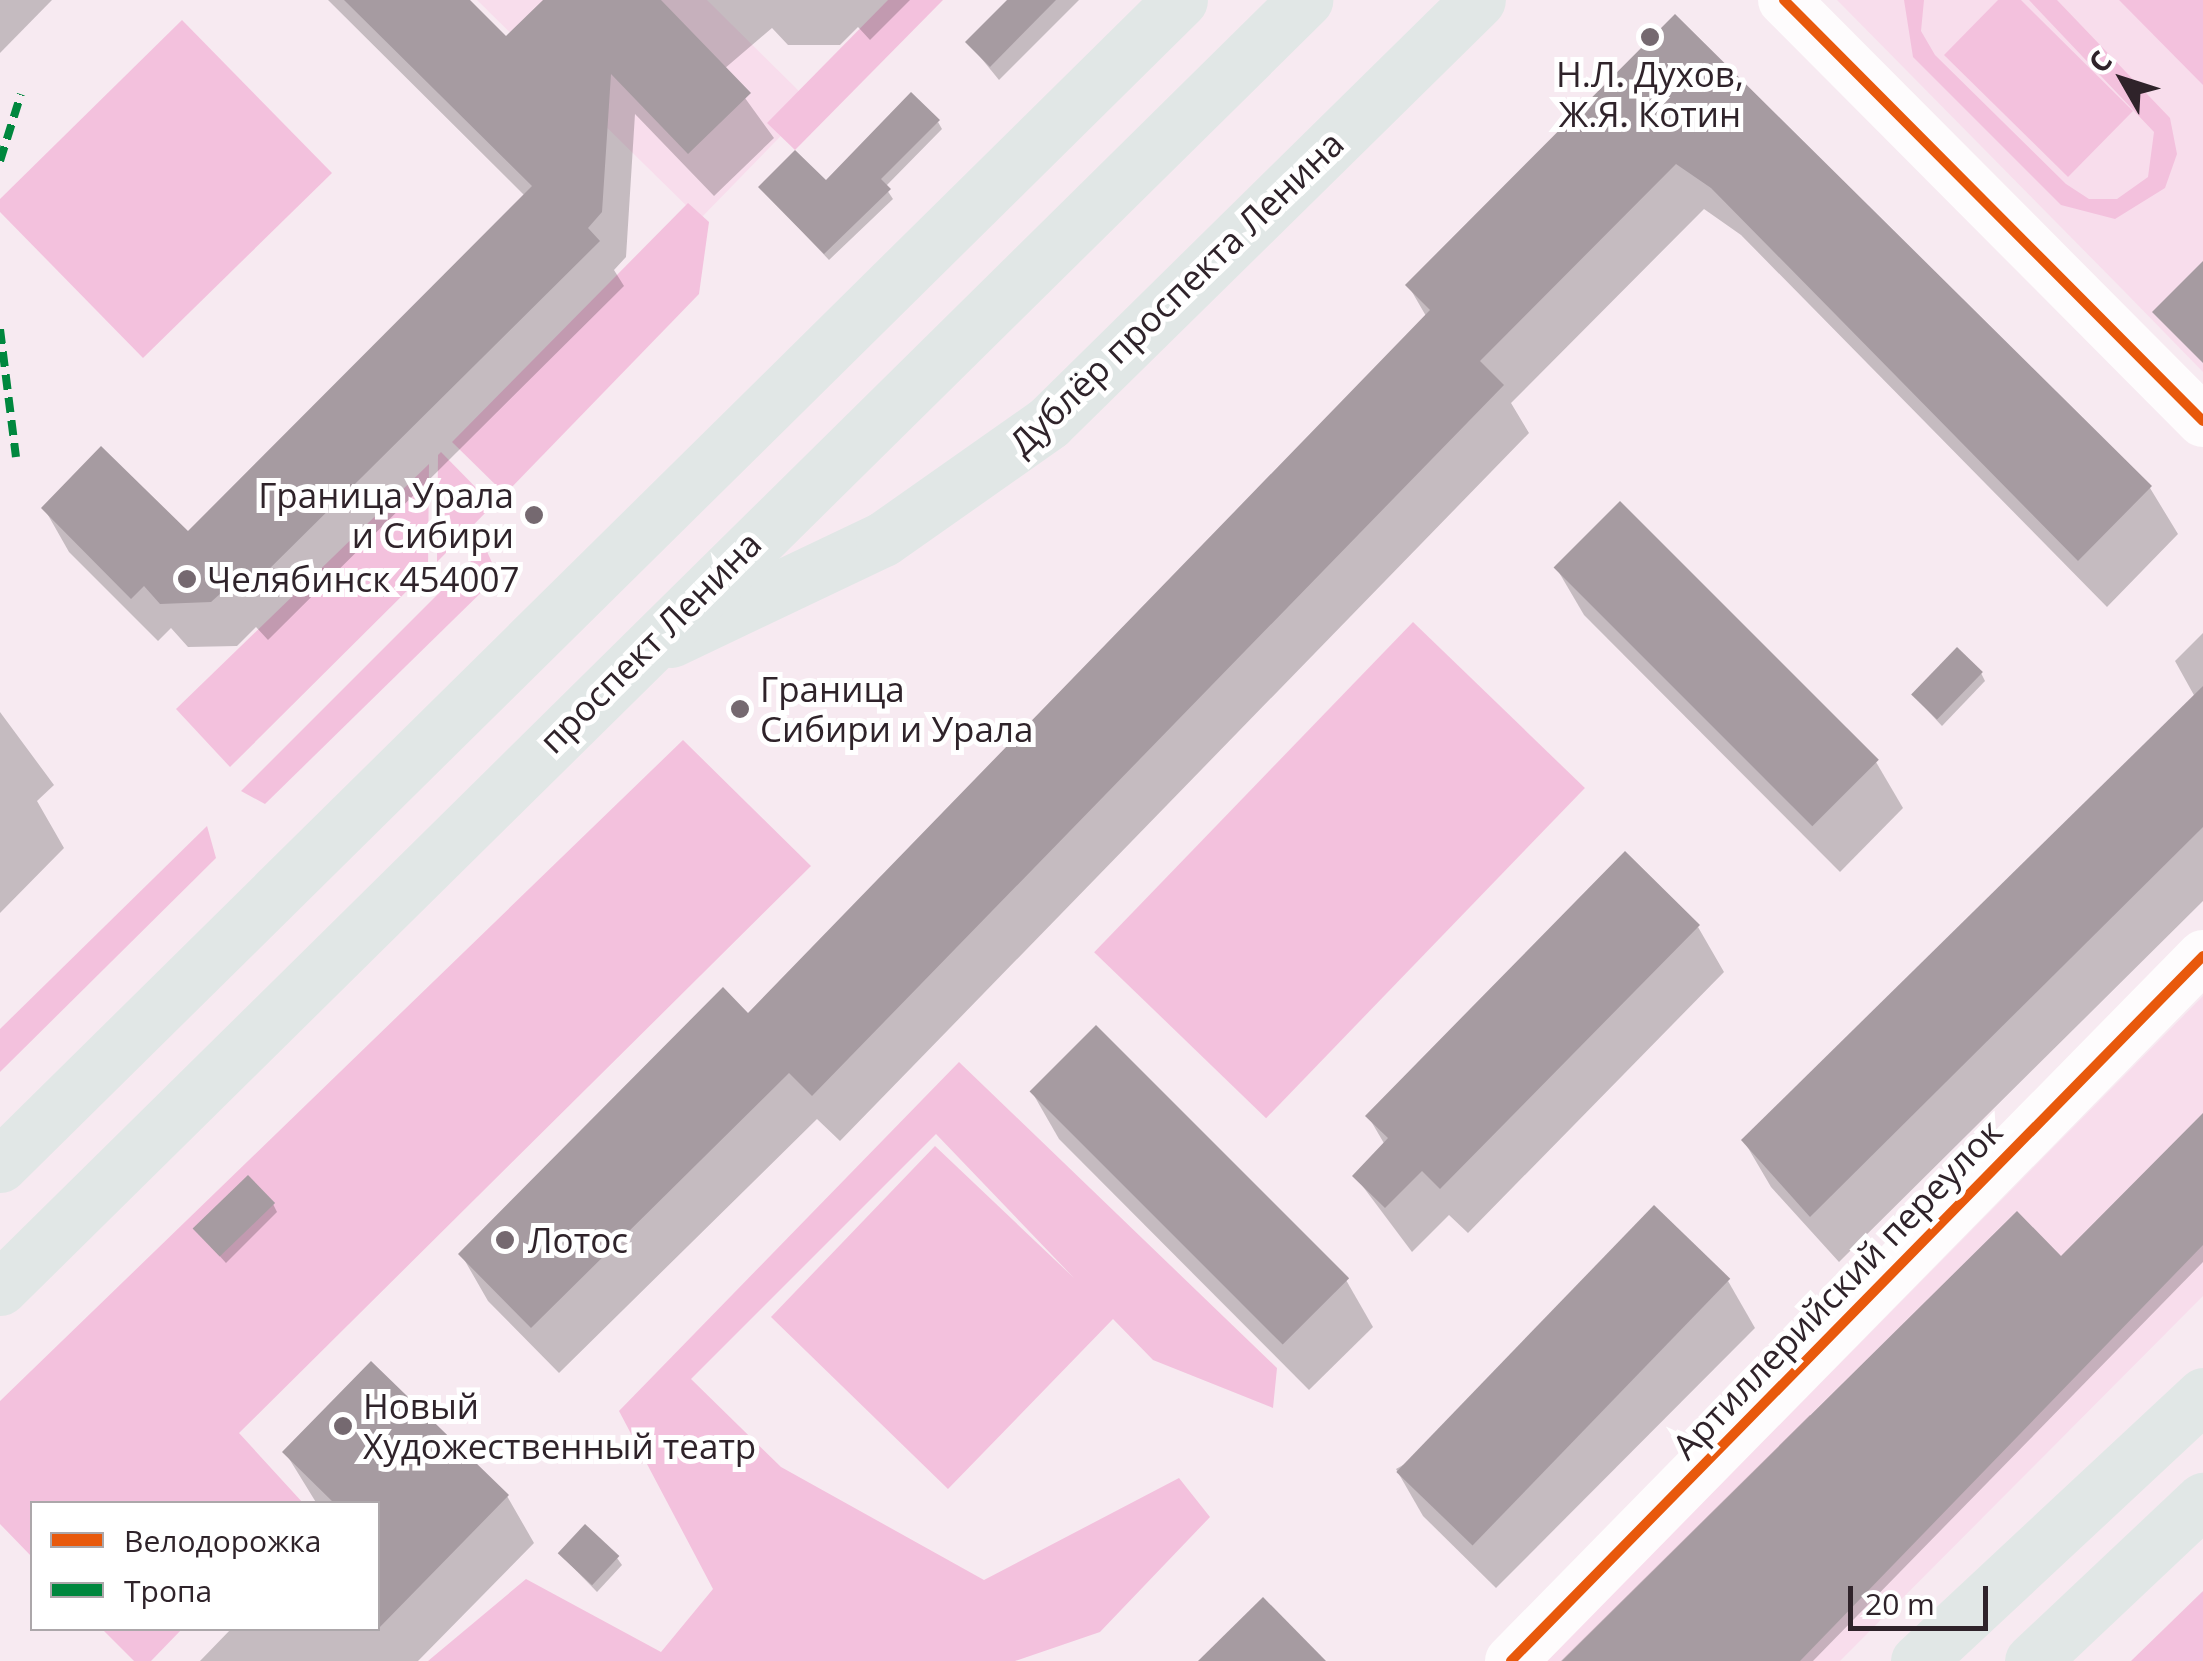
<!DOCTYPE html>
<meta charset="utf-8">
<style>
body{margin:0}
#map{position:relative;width:2203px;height:1661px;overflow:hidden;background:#f7eaf1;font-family:"Open Sans",sans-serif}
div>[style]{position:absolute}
.built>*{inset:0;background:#f8ddec}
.green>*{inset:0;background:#f3c1dd;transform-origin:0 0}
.shadow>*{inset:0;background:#0003}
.building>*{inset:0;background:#a69ba1;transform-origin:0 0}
.minor>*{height:52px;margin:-26px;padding:0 26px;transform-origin:26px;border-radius:26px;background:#fefcfd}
.primary>*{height:55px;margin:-27.5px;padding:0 27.5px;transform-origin:27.5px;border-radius:27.5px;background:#e1e7e6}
.quiet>*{height:8px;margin-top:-4px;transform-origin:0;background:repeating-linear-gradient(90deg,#00873e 0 15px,transparent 0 23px)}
.cycleway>*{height:10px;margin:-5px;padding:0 5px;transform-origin:5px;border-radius:5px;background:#e8590c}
.dots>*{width:28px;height:28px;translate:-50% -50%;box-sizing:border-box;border:5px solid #fff;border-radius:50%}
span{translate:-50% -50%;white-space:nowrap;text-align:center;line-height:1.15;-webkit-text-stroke:10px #fff;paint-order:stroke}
.poi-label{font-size:35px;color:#2f232a}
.right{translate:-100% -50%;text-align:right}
.left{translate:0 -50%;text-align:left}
.street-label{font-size:35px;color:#2f232a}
.legend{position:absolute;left:30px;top:1501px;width:350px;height:130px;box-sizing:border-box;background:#fff;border:2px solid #aca7aa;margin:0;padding:12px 18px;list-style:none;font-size:30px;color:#2f232a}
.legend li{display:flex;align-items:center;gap:20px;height:50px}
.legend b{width:50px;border:2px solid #aca7aa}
.north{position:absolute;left:2073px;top:30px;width:100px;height:100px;-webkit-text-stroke:8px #fff;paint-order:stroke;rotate:309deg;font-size:28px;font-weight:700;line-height:40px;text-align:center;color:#2f232a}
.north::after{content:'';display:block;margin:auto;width:35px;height:45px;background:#2f232a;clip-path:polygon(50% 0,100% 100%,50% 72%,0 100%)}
.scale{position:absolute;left:1848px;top:1586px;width:140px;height:45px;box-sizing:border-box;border:5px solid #2f232a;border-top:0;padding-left:12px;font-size:30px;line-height:35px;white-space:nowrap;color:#2f232a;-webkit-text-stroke:8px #fff;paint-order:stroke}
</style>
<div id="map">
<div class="built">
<i style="clip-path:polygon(477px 0,707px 0,812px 104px,700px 219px)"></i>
<i style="clip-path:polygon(1837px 0,2203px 0,2203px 372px,2124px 291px)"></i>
<i style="clip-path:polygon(2203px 996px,2203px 1296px,1840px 1661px,1546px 1661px)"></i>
</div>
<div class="green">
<i style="clip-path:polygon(888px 0,943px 0,795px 150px,767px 123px)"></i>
<i style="clip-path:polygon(1904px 0,1924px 0,1921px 31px,1935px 55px,2066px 184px,2089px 199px,2117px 199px,2148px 177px,2154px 132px,2029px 0,2057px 0,2170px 118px,2177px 154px,2165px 188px,2115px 219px,2061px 205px,1913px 57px)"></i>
<i style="clip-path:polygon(1998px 0,2021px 0,2133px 111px,2068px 177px,1944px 55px)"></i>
<i style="clip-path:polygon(2119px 0,2203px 0,2203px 85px)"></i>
<i style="clip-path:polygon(182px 20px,332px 173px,143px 358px,0 212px,0 199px)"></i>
<i style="clip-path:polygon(688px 203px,709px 222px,699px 294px,505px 494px,452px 442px)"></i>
<i style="clip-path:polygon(441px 452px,493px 505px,437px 562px,438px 455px)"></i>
<i style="clip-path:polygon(429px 464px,428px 570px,230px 767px,176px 709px)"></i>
<i style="clip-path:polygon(485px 547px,498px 576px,265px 804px,241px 791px)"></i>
<i style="left:1413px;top:622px;width:239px;height:459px;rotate:44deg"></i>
<i style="clip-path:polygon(683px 740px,811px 866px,239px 1433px,303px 1503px,32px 1504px,32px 1557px,0 1524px,0 1401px)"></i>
<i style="clip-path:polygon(207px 826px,216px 858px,0 1072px,0 1029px)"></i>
<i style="clip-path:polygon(959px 1062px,1277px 1368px,1273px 1408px,1153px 1360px,1113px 1319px,948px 1489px,771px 1317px,935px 1146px,1074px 1278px,936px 1134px,691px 1379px,781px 1467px,984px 1580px,1179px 1478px,1210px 1517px,1100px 1632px,1015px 1661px,428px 1661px,526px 1579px,661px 1652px,713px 1589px,619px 1411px)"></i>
<i style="clip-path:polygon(2203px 1591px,2203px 1661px,2131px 1661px)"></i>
<i style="clip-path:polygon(102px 1629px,182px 1629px,151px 1661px,134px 1661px)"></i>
</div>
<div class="shadow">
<i style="clip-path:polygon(0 0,52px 0,0 53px)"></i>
<i style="clip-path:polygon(328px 0,466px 0,506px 40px,547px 0,910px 0,870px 40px,858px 27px,840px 45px,788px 45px,772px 28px,724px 69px,774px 138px,714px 196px,635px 114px,626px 257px,614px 270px,624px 286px,268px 640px,256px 627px,237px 646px,188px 647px,171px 628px,158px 641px,69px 552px,44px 508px,188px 534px,525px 196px)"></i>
<i style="clip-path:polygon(1009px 0,1079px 0,999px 80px,968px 42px)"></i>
<i style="clip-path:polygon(1675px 17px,2150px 488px,2178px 534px,2107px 607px,1741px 235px,1704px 209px,1511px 403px,1529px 433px,840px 1141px,817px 1119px,559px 1373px,488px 1301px,461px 1254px,748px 1016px,1426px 316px,1408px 285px)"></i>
<i style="clip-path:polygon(938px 122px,942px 129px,885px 187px,893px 199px,829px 260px,761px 188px,826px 184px)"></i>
<i style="clip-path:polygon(1557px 569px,1876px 762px,1903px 808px,1840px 872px,1584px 615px)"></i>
<i style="clip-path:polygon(2203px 633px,2203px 901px,1839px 1262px,1771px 1187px,1744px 1141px,2195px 697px,2175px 661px)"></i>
<i style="clip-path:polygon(1981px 673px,1985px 681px,1942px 726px,1914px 696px)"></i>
<i style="clip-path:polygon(0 712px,54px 785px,37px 801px,64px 848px,0 913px)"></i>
<i style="clip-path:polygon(1698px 927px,1724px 972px,1468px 1233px,1449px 1215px,1412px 1252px,1355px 1176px,1385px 1145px,1368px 1116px)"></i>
<i style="clip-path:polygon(1032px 1092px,1346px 1280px,1373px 1327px,1309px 1390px,1059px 1139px)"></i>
<i style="clip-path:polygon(2203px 1116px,2203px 1262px,1813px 1661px,1561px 1661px,1810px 1415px,1816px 1421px,2061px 1260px)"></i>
<i style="clip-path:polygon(273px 1204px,277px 1212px,226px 1263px,196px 1230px)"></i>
<i style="clip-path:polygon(1728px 1281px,1755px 1328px,1496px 1588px,1423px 1516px,1396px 1469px)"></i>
<i style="clip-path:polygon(285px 1452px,507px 1496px,534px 1543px,418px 1661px,200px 1661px,232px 1628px,378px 1628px,378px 1504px,317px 1504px)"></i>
<i style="clip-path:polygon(561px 1555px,617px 1558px,622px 1565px,597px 1592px)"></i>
</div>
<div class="building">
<i style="clip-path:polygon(344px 0,470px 0,506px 36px,543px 0,661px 0,751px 93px,688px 154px,611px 74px,602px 212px,588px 228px,600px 241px,241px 597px,230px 585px,211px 602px,160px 604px,144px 586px,131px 599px,41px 508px,101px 446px,188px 531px,532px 186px)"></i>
<i style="clip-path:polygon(1007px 0,1056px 0,990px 67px,965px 42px)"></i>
<i style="clip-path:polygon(1675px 14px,2152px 486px,2078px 561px,1711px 188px,1676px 164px,1480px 361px,1504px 385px,812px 1096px,789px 1073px,531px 1328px,458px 1254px,723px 987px,748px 1013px,1430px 310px,1405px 285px)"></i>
<i style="clip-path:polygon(911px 92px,940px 120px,881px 179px,891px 189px,824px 254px,758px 187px,795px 150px,826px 180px)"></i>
<i style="clip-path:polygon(2203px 261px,2203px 363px,2152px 312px)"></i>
<i style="left:1620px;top:501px;width:366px;height:94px;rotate:45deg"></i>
<i style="left:1957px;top:647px;width:36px;height:66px;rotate:44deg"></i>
<i style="clip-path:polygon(2203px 686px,2203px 827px,1810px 1217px,1741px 1140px)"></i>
<i style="clip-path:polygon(1625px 851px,1700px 925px,1440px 1189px,1422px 1171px,1385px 1208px,1352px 1176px,1388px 1138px,1365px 1116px)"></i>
<i style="left:1096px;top:1025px;width:358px;height:94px;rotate:45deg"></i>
<i style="clip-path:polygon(2203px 1113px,2203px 1245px,1800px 1661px,1562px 1661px,2017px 1211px,2061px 1256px)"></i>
<i style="left:248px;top:1175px;width:39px;height:77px;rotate:46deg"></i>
<i style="left:1654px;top:1205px;width:106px;height:371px;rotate:44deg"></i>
<i style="clip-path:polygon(371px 1361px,509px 1495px,378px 1629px,378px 1504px,335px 1504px,282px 1452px)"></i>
<i style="left:585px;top:1524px;width:47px;height:40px;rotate:43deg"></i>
<i style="clip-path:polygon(1263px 1597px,1326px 1661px,1198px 1661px)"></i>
</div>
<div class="minor">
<i style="left:1784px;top:0;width:594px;rotate:45.14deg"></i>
<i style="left:1511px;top:1661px;width:988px;rotate:-45.53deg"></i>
</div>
<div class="primary">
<i style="left:671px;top:640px;width:235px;rotate:-25.5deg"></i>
<i style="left:883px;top:539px;width:202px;rotate:-35.1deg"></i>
<i style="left:1048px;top:423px;width:603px;rotate:-44.53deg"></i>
<i style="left:0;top:1165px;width:1658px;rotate:-44.63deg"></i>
<i style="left:0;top:1288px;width:1834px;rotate:-44.62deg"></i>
<i style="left:1918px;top:1661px;width:390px;rotate:-43deg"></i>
<i style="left:2032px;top:1661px;width:235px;rotate:-43.3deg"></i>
</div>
<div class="quiet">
<i style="left:0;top:161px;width:70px;rotate:-72.6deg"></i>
<i style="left:0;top:329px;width:129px;rotate:82.9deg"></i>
</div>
<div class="cycleway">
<i style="left:1784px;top:0;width:594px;rotate:45.14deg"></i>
<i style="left:1511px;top:1661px;width:988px;rotate:-45.53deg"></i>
</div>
<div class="dots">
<i style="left:1650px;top:37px;background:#756970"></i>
<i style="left:534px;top:515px;background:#756970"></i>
<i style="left:187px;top:579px;background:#756970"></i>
<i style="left:740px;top:709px;background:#756970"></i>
<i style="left:505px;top:1240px;background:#756970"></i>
<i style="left:343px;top:1426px;background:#756970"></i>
</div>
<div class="poi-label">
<span style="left:1650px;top:94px">Н.Л. Духов,<br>Ж.Я. Котин</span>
<span class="right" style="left:514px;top:515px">Граница Урала<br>и Сибири</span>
<span class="left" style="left:207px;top:579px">Челябинск 454007</span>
<span class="left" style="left:760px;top:709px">Граница<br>Сибири и Урала</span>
<span class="left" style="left:528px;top:1240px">Лотос</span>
<span class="left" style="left:363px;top:1426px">Новый<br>Художественный театр</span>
</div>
<div class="street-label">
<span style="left:1176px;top:293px;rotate:-44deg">Дублёр проспекта Ленина</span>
<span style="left:650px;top:642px;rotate:-45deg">проспект Ленина</span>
<span style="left:1837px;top:1289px;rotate:-46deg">Артиллерийский переулок</span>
</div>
<ul class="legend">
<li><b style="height:12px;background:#e8590c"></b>Велодорожка</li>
<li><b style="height:12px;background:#00873e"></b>Тропа</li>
</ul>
<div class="north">С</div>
<div class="scale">20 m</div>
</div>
